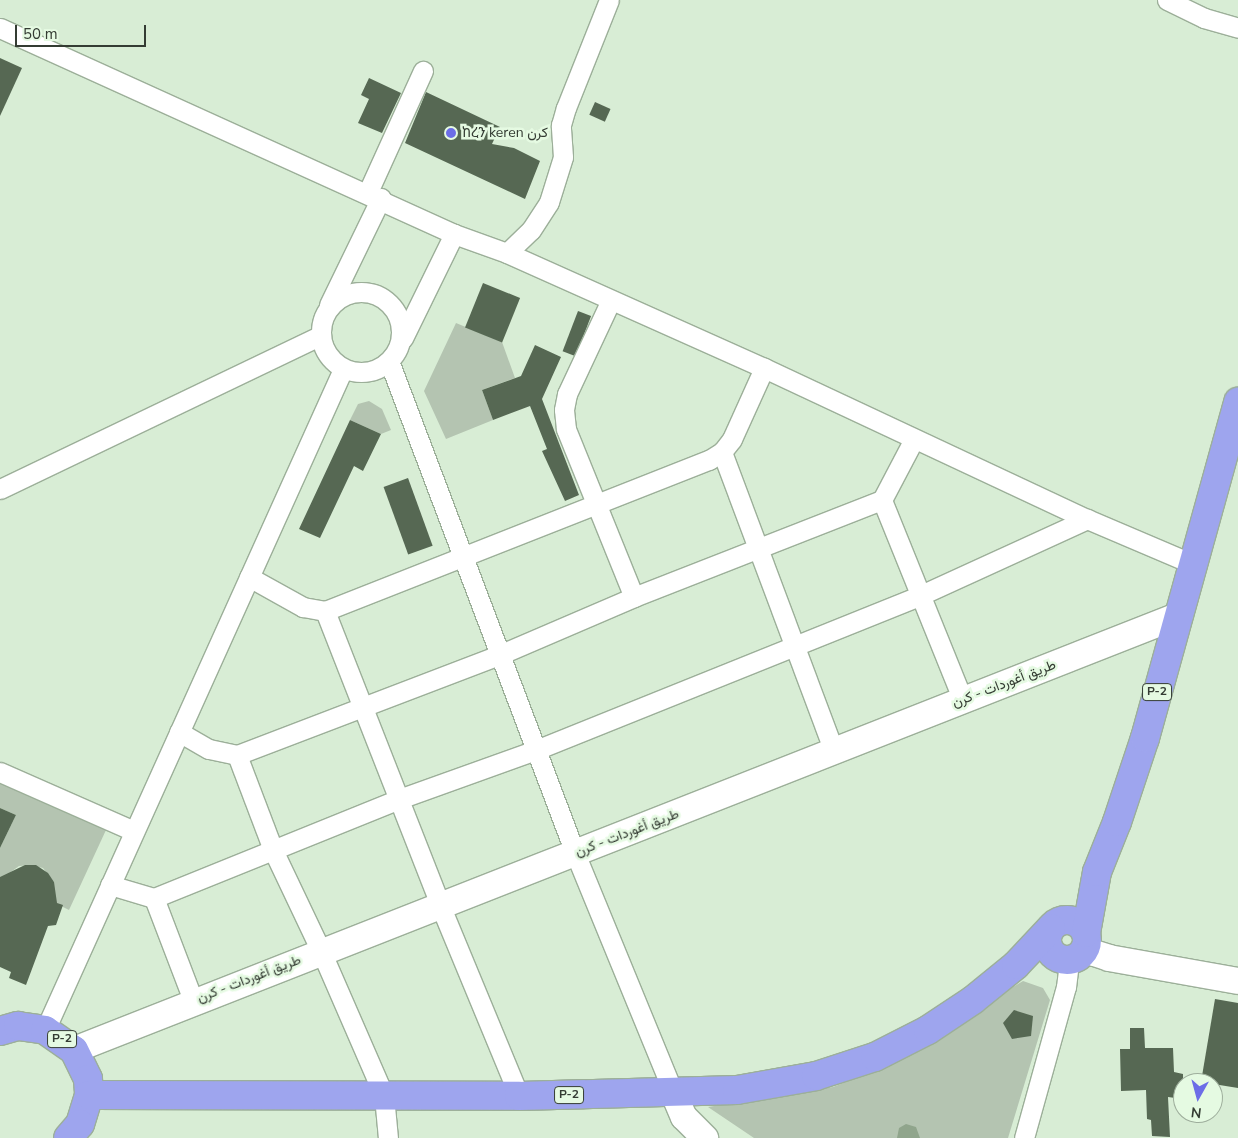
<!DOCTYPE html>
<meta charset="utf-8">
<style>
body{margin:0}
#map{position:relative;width:1238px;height:1138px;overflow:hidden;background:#d8edd5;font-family:"Nunito Sans",Vazirmatn,"Noto Sans Ethiopic",sans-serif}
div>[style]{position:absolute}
.green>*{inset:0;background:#b4c4b1}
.water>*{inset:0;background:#90a58c}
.building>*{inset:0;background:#566853;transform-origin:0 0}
.roads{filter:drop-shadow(1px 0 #9caf99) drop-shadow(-1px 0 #9caf99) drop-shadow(0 1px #9caf99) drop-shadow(0 -1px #9caf99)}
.street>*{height:19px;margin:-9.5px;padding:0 9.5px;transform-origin:9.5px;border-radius:9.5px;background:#fff}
.street>.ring{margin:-9.5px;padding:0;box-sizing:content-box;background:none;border:19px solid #fff;border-radius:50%}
.secondary>*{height:26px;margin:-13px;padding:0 13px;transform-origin:13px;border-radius:13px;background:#fff}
.highway>*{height:28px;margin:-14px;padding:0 14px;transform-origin:14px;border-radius:14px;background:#9ea5ee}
.highway>.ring{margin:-14px;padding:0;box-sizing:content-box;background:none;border:28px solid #9ea5ee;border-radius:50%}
.dots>*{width:14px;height:14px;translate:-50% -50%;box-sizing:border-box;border:2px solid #e5fae2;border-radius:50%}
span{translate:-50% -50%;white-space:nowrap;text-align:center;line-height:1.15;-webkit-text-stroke:5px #e5fae2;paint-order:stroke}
.shield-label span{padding:1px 4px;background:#e5fae2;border:1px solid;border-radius:4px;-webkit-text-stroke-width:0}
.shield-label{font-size:12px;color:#343c33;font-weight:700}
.poi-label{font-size:14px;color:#343c33}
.left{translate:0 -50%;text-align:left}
.street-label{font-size:14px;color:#343c33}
.north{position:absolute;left:1173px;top:1073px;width:50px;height:50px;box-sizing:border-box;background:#e5fae2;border:1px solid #9eae9c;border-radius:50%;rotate:187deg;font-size:14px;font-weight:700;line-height:20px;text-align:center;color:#343c33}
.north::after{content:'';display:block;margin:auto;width:18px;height:22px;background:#6c6de7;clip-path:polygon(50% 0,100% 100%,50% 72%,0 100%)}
.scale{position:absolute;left:15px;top:25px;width:131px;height:22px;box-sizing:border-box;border:2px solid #343c33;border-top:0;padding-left:6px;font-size:15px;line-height:18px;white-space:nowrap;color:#343c33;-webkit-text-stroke:4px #e5fae2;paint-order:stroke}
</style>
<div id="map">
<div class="green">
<i style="clip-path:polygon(456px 323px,502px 342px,515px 378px,482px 390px,493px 420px,446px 439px,424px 391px)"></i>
<i style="clip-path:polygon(369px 401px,382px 409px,391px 430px,381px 434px,350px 420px,358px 404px)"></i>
<i style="clip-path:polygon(0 782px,106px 830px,69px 910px,53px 902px,54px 882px,43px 868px,31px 865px,19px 866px,0 880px,0 848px,16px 815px,0 808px)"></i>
<i style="clip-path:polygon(1023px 981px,1043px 988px,1050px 1000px,1008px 1138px,754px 1138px,708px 1107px,833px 1087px,882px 1068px)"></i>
</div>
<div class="water">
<i style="clip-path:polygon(906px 1124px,916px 1127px,920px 1138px,897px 1138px,899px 1128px)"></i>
</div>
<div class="building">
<i style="clip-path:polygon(0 58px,22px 68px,0 116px)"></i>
<i style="clip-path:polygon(369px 78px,401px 93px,382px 133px,358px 123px,369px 99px,361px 95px)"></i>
<i style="clip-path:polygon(426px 92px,500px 127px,492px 144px,514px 148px,540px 161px,525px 199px,405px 143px)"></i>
<i style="left:595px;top:102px;width:17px;height:14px;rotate:24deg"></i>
<i style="left:483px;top:283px;width:40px;height:48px;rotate:22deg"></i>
<i style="left:578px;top:311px;width:14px;height:43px;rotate:21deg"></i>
<i style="clip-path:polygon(535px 345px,561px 357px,542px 399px,579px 495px,565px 501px,542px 451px,547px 449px,530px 406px,493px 420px,482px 390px,521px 376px)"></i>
<i style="clip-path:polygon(350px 420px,381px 434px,363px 471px,354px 466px,320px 538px,299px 529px)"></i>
<i style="left:408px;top:478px;width:72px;height:26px;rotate:70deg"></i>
<i style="clip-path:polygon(0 808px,16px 815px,0 848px)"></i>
<i style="clip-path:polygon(25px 865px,36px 865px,48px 873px,54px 882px,57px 903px,63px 905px,56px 925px,48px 926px,26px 985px,9px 978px,11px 972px,0 967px,0 877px)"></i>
<i style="clip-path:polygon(1215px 999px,1238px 1003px,1238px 1088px,1201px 1082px)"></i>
<i style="clip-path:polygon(1014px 1010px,1033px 1016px,1031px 1036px,1012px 1039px,1003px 1023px)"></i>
<i style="clip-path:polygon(1130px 1028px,1144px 1028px,1145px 1048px,1173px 1048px,1174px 1072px,1183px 1074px,1183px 1099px,1168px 1097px,1170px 1137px,1152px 1136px,1151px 1120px,1147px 1119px,1146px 1090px,1121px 1091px,1120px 1049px,1130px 1049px)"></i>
</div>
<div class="roads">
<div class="street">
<i style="left:1167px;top:0;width:41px;rotate:25.9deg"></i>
<i style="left:1204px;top:18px;width:35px;rotate:16deg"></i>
<i style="left:0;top:28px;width:499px;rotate:24.4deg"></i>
<i style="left:454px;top:234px;width:56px;rotate:19.7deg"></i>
<i style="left:507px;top:253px;width:282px;rotate:24.1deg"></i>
<i style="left:764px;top:368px;width:357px;rotate:25.1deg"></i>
<i style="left:1087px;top:519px;width:115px;rotate:23deg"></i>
<i style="left:368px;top:192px;width:133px;rotate:-65.6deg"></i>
<i style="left:507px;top:253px;width:33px;rotate:-44deg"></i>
<i style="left:531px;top:230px;width:33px;rotate:-57deg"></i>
<i style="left:549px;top:202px;width:47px;rotate:-72.7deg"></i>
<i style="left:563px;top:157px;width:32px;rotate:-94deg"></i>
<i style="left:561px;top:125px;width:18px;rotate:-74deg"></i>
<i style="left:566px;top:108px;width:116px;rotate:-68.3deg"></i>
<i class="ring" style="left:321px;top:292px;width:61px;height:61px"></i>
<i style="left:611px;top:300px;width:104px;rotate:115.1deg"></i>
<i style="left:567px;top:394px;width:16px;rotate:101deg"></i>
<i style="left:564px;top:410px;width:19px;rotate:84deg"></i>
<i style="left:566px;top:429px;width:181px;rotate:68deg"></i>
<i style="left:329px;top:305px;width:119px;rotate:-64.1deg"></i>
<i style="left:403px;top:338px;width:116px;rotate:-63.9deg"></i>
<i style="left:389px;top:361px;width:526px;rotate:69.29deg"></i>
<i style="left:575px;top:853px;width:261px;rotate:67.7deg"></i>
<i style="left:722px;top:452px;width:320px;rotate:69.5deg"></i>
<i style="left:0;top:489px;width:355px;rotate:-25.6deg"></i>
<i style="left:882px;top:500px;width:216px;rotate:68deg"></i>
<i style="left:249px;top:577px;width:62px;rotate:29.1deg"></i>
<i style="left:303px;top:607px;width:22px;rotate:10deg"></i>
<i style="left:325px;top:611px;width:413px;rotate:-21.5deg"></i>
<i style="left:709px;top:460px;width:15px;rotate:-32deg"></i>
<i style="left:722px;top:452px;width:16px;rotate:-52deg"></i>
<i style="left:732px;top:439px;width:78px;rotate:-65.7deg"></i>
<i style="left:325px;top:611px;width:316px;rotate:68.6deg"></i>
<i style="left:440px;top:905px;width:207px;rotate:67.5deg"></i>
<i style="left:179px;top:732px;width:34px;rotate:30deg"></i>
<i style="left:209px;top:749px;width:29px;rotate:12deg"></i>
<i style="left:237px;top:755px;width:280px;rotate:-20.9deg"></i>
<i style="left:499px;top:655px;width:147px;rotate:-23.2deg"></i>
<i style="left:634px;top:597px;width:266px;rotate:-21.4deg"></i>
<i style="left:882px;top:500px;width:69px;rotate:-62.3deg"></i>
<i style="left:237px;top:755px;width:102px;rotate:69.2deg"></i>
<i style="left:273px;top:850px;width:112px;rotate:64.6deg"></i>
<i style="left:321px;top:951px;width:158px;rotate:66.5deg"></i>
<i style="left:384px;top:1096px;width:42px;rotate:84.6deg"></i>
<i style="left:0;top:772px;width:146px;rotate:23.8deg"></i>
<i style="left:110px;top:885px;width:46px;rotate:16.5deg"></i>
<i style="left:154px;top:898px;width:264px;rotate:-22deg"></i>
<i style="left:399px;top:799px;width:145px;rotate:-19.7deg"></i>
<i style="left:536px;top:750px;width:413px;rotate:-21.9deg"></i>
<i style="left:919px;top:596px;width:185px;rotate:-24.6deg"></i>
<i style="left:154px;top:898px;width:109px;rotate:69.1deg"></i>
<i style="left:45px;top:1030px;width:725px;rotate:-65.73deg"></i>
<i style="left:1024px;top:1138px;width:157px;rotate:-74.5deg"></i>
<i style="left:1066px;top:987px;width:26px;rotate:-83deg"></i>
</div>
<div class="secondary">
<i style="left:1087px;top:947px;width:9px;rotate:41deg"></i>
<i style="left:1094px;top:953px;width:16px;rotate:18deg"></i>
<i style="left:1109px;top:958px;width:131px;rotate:10.1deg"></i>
<i style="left:74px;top:1050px;width:1188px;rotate:-21.47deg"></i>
<i style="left:674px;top:1094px;width:25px;rotate:67deg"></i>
<i style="left:684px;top:1117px;width:30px;rotate:45deg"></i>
</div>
<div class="highway">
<i class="ring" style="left:1047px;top:920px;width:12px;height:12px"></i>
<i style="left:1086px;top:933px;width:62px;rotate:-79.8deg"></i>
<i style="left:1097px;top:872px;width:54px;rotate:-68.2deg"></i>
<i style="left:1117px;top:822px;width:89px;rotate:-71.6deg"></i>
<i style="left:1145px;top:738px;width:349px;rotate:-74.5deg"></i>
<i style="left:0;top:1031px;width:19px;rotate:-16deg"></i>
<i style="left:18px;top:1026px;width:27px;rotate:8deg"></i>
<i style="left:45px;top:1030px;width:35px;rotate:35deg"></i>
<i style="left:74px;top:1050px;width:32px;rotate:64deg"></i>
<i style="left:88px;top:1079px;width:16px;rotate:86deg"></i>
<i style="left:89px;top:1095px;width:30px;rotate:107deg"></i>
<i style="left:80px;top:1124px;width:18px;rotate:131deg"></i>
<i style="left:89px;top:1095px;width:430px;rotate:0.1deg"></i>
<i style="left:519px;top:1096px;width:218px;rotate:-1.6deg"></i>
<i style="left:737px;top:1090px;width:80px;rotate:-10deg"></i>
<i style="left:816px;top:1076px;width:62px;rotate:-17.9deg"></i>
<i style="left:875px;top:1057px;width:59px;rotate:-27deg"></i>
<i style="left:928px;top:1030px;width:54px;rotate:-33.7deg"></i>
<i style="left:973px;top:1000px;width:55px;rotate:-39.1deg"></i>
<i style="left:1016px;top:965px;width:51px;rotate:-46.6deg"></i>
</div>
</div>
<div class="dots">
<i style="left:451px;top:133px;background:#6c6de7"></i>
</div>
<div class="shield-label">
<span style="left:1157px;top:692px">P-2</span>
<span style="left:62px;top:1039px">P-2</span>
<span style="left:569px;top:1095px">P-2</span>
</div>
<div class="poi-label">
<span class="left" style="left:462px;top:133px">ከረን keren كرن</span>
</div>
<div class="street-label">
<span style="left:1004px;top:684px;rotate:-21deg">طريق أغوردات - كرن</span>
<span style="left:627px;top:833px;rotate:-21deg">طريق أغوردات - كرن</span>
<span style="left:249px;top:979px;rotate:-21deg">طريق أغوردات - كرن</span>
</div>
<div class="north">N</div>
<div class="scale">50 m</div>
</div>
